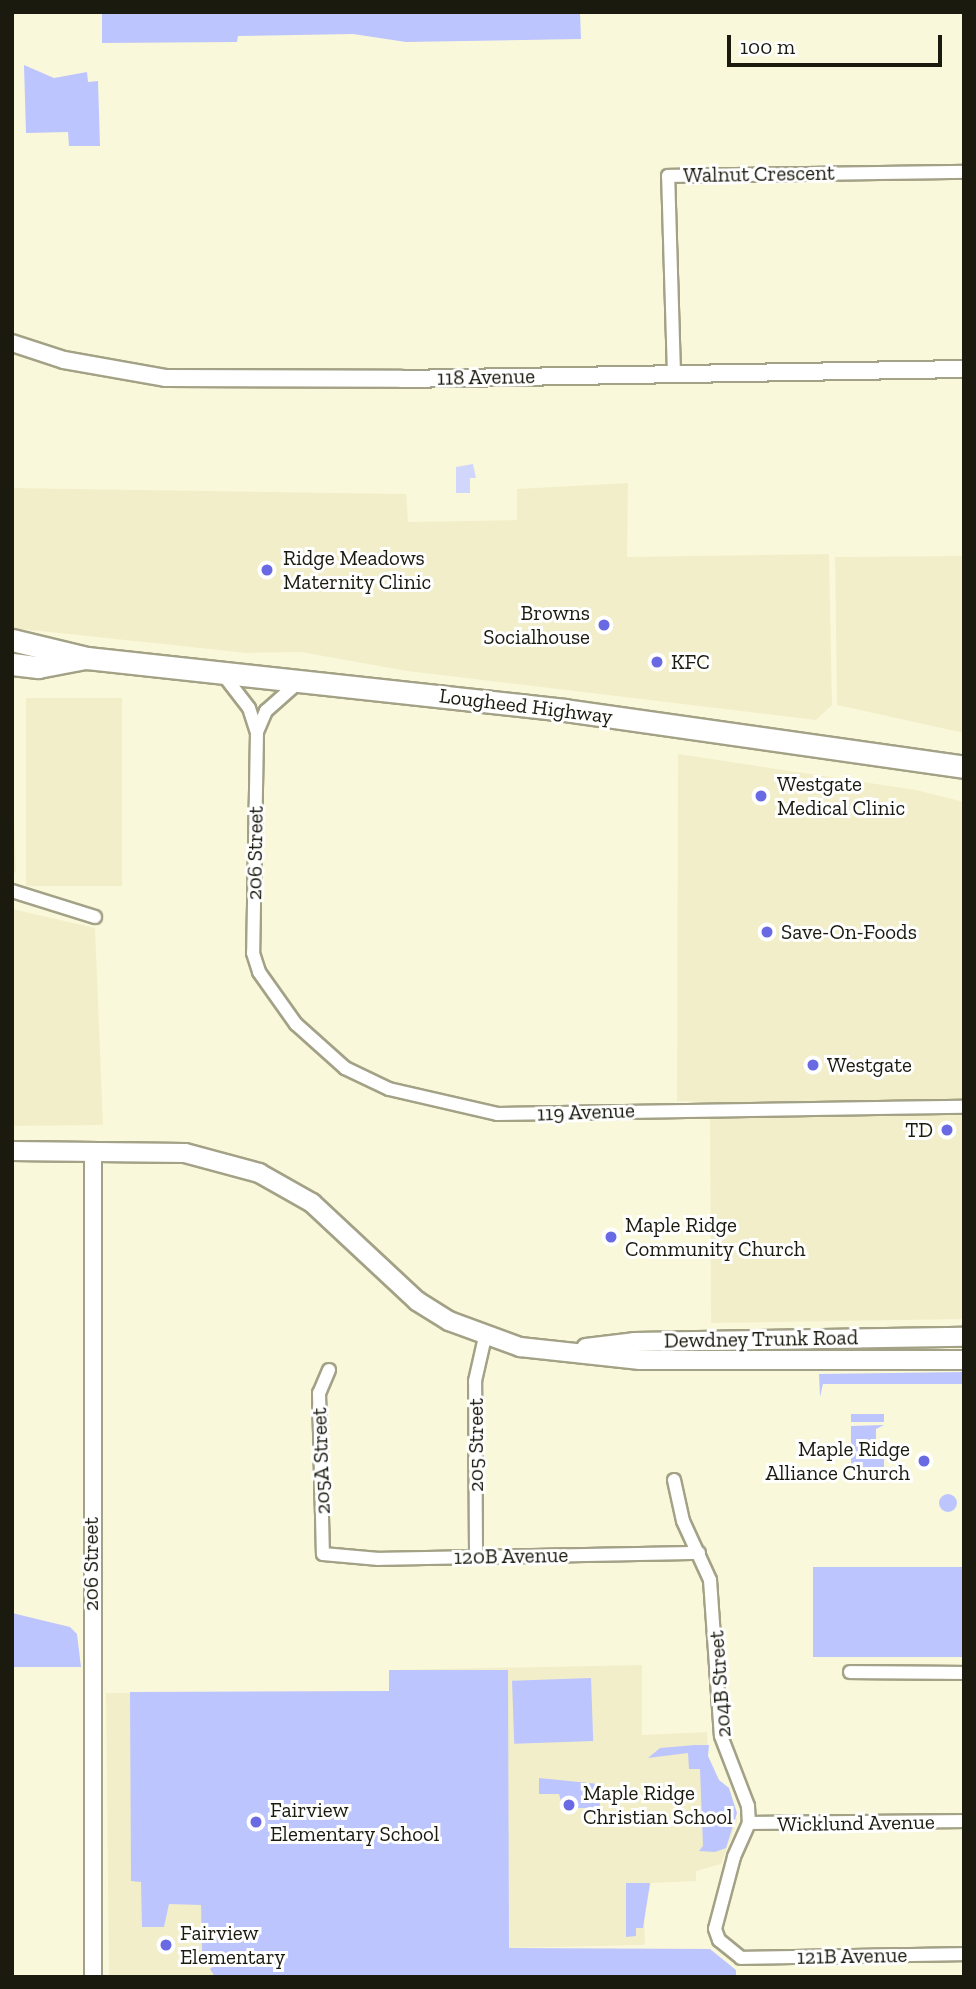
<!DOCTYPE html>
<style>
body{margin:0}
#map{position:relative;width:976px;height:1989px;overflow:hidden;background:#faf8db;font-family:"Zilla Slab",serif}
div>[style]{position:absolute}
.built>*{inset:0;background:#f2eec9;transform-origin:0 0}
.green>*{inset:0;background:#bdc5fe;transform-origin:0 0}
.round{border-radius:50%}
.water>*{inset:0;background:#d1d6fc}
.roads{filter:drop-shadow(2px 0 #a3a186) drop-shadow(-2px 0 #a3a186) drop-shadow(0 2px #a3a186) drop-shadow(0 -2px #a3a186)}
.minor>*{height:12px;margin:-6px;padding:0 6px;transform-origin:6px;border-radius:6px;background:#fff}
.tertiary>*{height:16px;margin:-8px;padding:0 8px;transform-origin:8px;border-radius:8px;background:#fff}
.secondary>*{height:18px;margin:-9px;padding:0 9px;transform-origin:9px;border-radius:9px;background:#fff}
.trunk>*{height:21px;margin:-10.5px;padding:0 10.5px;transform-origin:10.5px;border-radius:10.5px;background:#fff}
.dots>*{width:19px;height:19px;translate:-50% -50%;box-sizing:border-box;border:4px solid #fff;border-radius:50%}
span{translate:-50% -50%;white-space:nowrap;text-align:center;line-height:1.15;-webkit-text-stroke:6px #fff;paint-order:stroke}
.street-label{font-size:21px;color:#1b1a0f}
.poi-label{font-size:21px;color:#1b1a0f}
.left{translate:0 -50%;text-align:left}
.right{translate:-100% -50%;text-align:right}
.frame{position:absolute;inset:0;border:14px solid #1b1a0f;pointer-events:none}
.scale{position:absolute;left:727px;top:35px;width:215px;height:32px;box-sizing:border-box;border:4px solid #1b1a0f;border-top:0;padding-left:9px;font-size:21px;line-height:24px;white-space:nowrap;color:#1b1a0f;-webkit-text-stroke:5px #fff;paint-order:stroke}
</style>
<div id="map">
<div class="built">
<i style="clip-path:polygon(628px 483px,627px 557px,829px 554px,832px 705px,816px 720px,407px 671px,301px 652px,247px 653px,12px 628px,12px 488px,406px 494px,408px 522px,517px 520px,517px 489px)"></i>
<i style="clip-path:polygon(964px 556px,964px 733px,837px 705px,835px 557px)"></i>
<i style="left:26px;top:698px;width:96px;height:188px"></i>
<i style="clip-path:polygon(12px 754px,16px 873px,12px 871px)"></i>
<i style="clip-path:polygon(678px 754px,916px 790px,964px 802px,964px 1319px,711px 1323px,710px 1102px,677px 1101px)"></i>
<i style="clip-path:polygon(12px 909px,95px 928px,103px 1125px,12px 1126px)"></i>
<i style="clip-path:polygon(642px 1665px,642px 1735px,707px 1732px,708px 1756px,719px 1780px,729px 1788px,737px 1821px,721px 1864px,696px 1871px,696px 1881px,651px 1883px,644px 1917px,645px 1945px,509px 1948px,406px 1977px,109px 1977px,106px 1693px,389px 1691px,389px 1670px)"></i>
</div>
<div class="green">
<i style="clip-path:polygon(102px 12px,580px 12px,581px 39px,406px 42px,353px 34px,238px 36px,237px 42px,102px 43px)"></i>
<i style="clip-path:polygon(24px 65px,54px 78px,87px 72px,88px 82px,98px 81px,100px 146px,69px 146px,68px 132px,26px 133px)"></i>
<i style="clip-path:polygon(964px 1372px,964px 1384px,823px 1384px,820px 1397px,819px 1374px)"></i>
<i style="left:884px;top:1414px;width:8px;height:33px;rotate:90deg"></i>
<i style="clip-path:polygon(884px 1425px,876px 1429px,876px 1453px,884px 1453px,884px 1468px,851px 1468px,851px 1426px)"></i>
<i class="round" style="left:939px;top:1494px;width:18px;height:18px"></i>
<i style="left:964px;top:1567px;width:90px;height:151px;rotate:90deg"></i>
<i style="clip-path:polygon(12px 1613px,70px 1627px,77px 1634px,81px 1667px,12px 1667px)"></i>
<i style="clip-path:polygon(389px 1670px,508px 1670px,509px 1948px,710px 1949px,736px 1970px,736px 1977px,215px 1977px,210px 1969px,221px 1961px,202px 1952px,201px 1905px,169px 1904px,164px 1927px,142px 1927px,141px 1882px,131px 1881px,130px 1692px,389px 1691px)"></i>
<i style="left:591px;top:1678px;width:63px;height:79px;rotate:88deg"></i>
<i style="clip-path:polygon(695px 1745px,709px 1745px,708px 1756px,719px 1780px,729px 1788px,737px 1813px,726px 1848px,715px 1852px,699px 1851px,703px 1846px,700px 1769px,689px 1769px,688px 1753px,648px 1758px,660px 1748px)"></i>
<i style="clip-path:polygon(539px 1778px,599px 1784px,600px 1808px,563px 1808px,559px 1794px,539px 1794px)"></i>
<i style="clip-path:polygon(626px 1883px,650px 1883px,643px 1928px,636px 1928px,636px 1936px,626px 1937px)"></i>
</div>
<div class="water">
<i style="clip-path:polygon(473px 464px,476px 478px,470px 478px,470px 493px,456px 493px,456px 467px)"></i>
</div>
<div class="roads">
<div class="minor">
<i style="left:674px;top:374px;width:198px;rotate:-91.7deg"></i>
<i style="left:668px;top:176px;width:296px;rotate:-0.8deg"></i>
<i style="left:222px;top:673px;width:44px;rotate:52.4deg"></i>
<i style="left:249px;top:708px;width:25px;rotate:72deg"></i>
<i style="left:257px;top:732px;width:221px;rotate:91deg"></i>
<i style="left:253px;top:953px;width:20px;rotate:72deg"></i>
<i style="left:259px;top:972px;width:64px;rotate:54.6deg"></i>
<i style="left:296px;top:1024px;width:66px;rotate:41.9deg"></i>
<i style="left:345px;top:1068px;width:49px;rotate:25.5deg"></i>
<i style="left:389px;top:1089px;width:111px;rotate:13deg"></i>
<i style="left:497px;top:1114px;width:467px;rotate:-0.9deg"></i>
<i style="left:257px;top:732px;width:23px;rotate:-67deg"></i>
<i style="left:266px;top:711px;width:47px;rotate:-41.5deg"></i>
<i style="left:12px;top:891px;width:87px;rotate:17.4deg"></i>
<i style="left:329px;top:1370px;width:25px;rotate:113deg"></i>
<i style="left:319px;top:1393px;width:161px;rotate:88.6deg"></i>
<i style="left:323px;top:1554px;width:56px;rotate:5.1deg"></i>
<i style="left:379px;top:1559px;width:320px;rotate:-1.1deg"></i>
<i style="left:674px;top:1480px;width:42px;rotate:77.6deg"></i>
<i style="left:683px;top:1521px;width:65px;rotate:65.4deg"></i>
<i style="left:710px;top:1580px;width:156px;rotate:86deg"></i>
<i style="left:721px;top:1736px;width:75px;rotate:68.9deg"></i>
<i style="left:748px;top:1806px;width:17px;rotate:87deg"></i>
<i style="left:749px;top:1823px;width:37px;rotate:114deg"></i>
<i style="left:734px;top:1857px;width:74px;rotate:104.8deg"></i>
<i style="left:715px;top:1929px;width:12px;rotate:70deg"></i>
<i style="left:719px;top:1940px;width:28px;rotate:39deg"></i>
<i style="left:741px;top:1958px;width:223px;rotate:-1deg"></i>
<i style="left:476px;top:1554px;width:173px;rotate:-90.3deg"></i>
<i style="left:475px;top:1381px;width:45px;rotate:-77.2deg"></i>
<i style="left:850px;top:1672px;width:114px;rotate:0.5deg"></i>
<i style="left:749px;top:1823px;width:215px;rotate:-0.5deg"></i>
</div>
<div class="tertiary">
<i style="left:12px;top:343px;width:55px;rotate:18.1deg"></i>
<i style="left:64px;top:360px;width:104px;rotate:10deg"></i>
<i style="left:166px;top:378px;width:236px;rotate:0.2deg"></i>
<i style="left:402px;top:379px;width:562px;rotate:-1.02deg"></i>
<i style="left:93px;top:1977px;width:826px;rotate:-90deg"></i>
</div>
<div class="secondary">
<i style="left:12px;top:1151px;width:173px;rotate:0.7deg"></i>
<i style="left:185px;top:1153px;width:77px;rotate:15.1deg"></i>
<i style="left:259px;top:1173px;width:61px;rotate:29.5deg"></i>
<i style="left:312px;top:1203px;width:144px;rotate:43deg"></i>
<i style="left:417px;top:1301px;width:38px;rotate:32deg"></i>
<i style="left:449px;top:1321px;width:76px;rotate:20.1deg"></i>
<i style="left:520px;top:1347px;width:121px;rotate:6.2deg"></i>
<i style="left:640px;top:1360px;width:324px"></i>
<i style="left:586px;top:1348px;width:48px;rotate:-7.1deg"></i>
<i style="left:634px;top:1342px;width:330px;rotate:-0.9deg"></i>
</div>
<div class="trunk">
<i style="left:12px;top:640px;width:77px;rotate:13.5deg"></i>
<i style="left:87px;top:658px;width:481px;rotate:6.2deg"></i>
<i style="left:565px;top:710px;width:403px;rotate:8.1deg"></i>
<i style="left:12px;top:664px;width:26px;rotate:7deg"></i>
<i style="left:38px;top:667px;width:48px;rotate:-10.8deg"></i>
</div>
</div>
<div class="dots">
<i style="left:267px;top:570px;background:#6869e3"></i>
<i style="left:604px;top:625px;background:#6869e3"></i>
<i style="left:657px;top:662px;background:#6869e3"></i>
<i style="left:761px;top:796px;background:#6869e3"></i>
<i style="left:767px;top:932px;background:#6869e3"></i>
<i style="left:813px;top:1065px;background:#6869e3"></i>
<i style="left:947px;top:1130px;background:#6869e3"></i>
<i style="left:611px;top:1237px;background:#6869e3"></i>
<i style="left:924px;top:1461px;background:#6869e3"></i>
<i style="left:569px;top:1805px;background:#6869e3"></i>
<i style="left:256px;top:1822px;background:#6869e3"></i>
<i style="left:166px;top:1945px;background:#6869e3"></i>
</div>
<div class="street-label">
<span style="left:759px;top:174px;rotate:-1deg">Walnut Crescent</span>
<span style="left:486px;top:377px;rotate:-1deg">118 Avenue</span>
<span style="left:526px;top:706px;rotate:7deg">Lougheed Highway</span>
<span style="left:255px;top:853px;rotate:-89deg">206 Street</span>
<span style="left:586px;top:1112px;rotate:-2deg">119 Avenue</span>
<span style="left:761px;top:1339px;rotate:-1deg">Dewdney Trunk Road</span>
<span style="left:476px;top:1445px;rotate:-90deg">205 Street</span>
<span style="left:321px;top:1461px;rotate:-92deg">205A Street</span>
<span style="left:511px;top:1556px;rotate:-1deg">120B Avenue</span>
<span style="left:91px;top:1564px;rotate:-90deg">206 Street</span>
<span style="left:720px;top:1684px;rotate:-94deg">204B Street</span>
<span style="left:856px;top:1823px;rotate:-1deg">Wicklund Avenue</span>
<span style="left:852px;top:1956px;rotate:-1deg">121B Avenue</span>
</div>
<div class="poi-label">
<span class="left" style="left:283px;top:570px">Ridge Meadows<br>Maternity Clinic</span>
<span class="right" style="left:590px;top:625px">Browns<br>Socialhouse</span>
<span class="left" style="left:671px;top:662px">KFC</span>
<span class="left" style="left:777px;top:796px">Westgate<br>Medical Clinic</span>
<span class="left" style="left:781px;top:932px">Save-On-Foods</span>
<span class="left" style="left:827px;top:1065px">Westgate</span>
<span class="right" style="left:933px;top:1130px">TD</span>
<span class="left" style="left:625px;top:1237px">Maple Ridge<br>Community Church</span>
<span class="right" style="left:910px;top:1461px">Maple Ridge<br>Alliance Church</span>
<span class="left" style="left:583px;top:1805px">Maple Ridge<br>Christian School</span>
<span class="left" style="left:270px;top:1822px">Fairview<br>Elementary School</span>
<span class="left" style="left:180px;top:1945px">Fairview<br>Elementary</span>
</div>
<div class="frame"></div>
<div class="scale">100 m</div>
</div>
